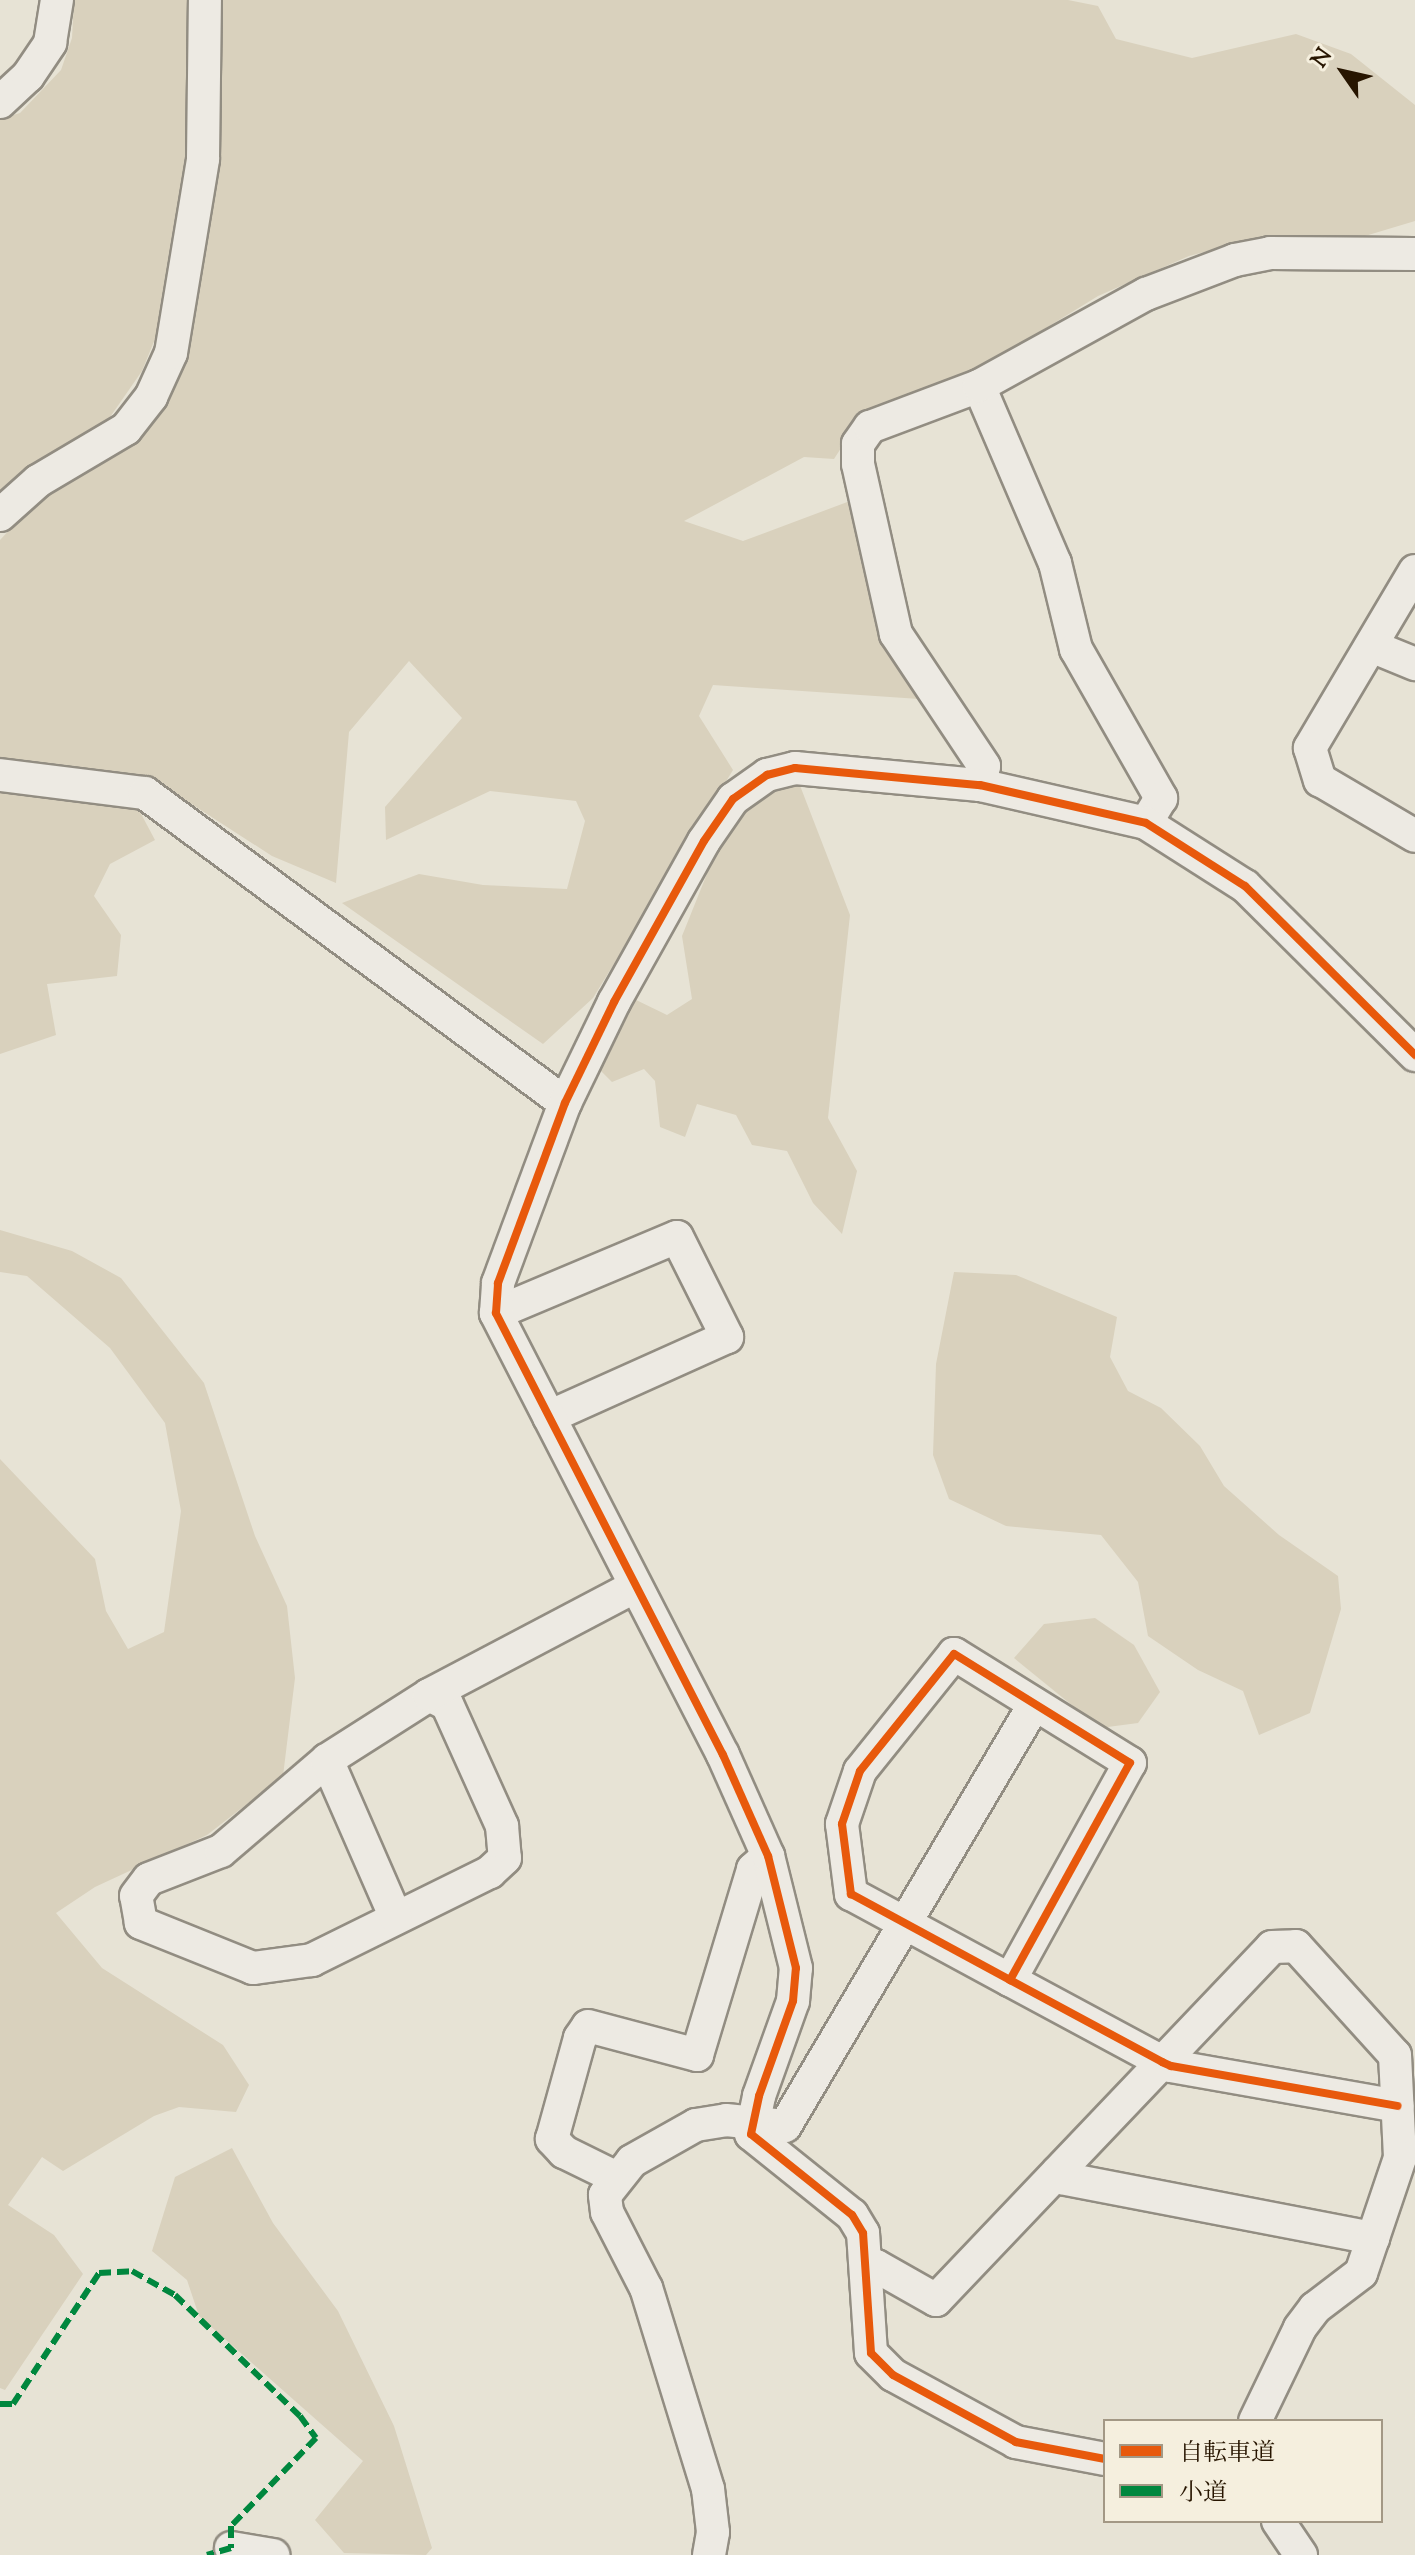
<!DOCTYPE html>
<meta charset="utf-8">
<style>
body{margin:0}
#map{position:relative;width:1415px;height:2555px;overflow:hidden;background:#e7e3d5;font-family:"Sorts Mill Goudy","Noto Serif JP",serif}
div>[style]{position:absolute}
.green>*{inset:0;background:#d9d1bd}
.roads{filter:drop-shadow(2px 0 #928d82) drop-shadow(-2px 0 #928d82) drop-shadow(0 2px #928d82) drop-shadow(0 -2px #928d82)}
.street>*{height:32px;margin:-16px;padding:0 16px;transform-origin:16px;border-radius:16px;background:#edeae3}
.quiet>*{height:6px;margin-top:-3px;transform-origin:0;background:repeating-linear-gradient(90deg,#00873e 0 12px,transparent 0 18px)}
.cycleway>*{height:8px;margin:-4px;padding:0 4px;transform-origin:4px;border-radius:4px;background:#e8590c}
span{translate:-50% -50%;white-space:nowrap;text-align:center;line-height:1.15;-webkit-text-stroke:7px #f5efde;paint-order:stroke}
.legend{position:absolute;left:1103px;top:2419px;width:280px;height:104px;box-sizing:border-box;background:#f5efde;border:2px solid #a39885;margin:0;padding:10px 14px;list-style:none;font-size:24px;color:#271500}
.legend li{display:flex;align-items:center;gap:16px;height:40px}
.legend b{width:40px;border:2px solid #a39885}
.north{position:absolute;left:1303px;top:32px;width:80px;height:80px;-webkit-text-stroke:6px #f5efde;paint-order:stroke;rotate:304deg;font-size:22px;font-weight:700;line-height:32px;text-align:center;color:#271500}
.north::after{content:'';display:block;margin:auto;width:28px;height:36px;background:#271500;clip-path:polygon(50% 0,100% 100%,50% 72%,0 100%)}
</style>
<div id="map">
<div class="green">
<i style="clip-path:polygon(74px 0,194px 0,195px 124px,159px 329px,142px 371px,108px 420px,22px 476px,0 497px,0 119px,20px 113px,61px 70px,72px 38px)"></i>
<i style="clip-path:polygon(222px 0,1068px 0,1098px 6px,1116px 39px,1192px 58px,1296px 34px,1351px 54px,1415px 105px,1415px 221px,1345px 242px,1254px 239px,1189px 256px,1098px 296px,978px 370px,861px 417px,834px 459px,804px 457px,684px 521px,743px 541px,850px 501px,880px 629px,919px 699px,713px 685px,699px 716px,733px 770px,593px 998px,543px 1044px,342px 903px,419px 874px,483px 885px,567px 889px,585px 821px,576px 801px,490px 791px,386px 840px,385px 807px,462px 718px,409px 661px,349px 732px,336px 883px,272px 856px,156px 781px,0 764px,0 540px,45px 492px,149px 419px,220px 97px)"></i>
<i style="clip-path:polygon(799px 783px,850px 915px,828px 1118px,857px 1171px,842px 1234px,813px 1203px,787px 1151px,752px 1145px,736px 1115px,697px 1104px,685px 1137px,660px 1127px,655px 1081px,644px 1069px,612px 1082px,598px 1068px,632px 998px,667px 1015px,692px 999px,682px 936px,723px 834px,761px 797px)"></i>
<i style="clip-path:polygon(0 788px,139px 810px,155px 840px,110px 864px,94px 896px,121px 935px,117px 976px,47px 984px,56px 1035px,0 1054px)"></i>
<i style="clip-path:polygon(0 1230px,72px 1251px,121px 1278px,204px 1383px,255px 1536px,287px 1606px,295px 1678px,283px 1776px,207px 1835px,95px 1887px,56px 1913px,102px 1968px,223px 2045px,249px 2085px,236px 2112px,179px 2107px,154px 2116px,63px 2171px,42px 2157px,8px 2205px,54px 2235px,83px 2274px,5px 2390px,0 2388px,0 1459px,95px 1559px,106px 1611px,128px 1649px,164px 1632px,181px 1511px,165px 1423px,110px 1348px,27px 1276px,0 1272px)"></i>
<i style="clip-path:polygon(954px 1272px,1016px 1275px,1117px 1317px,1110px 1357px,1128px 1391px,1161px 1408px,1200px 1446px,1224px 1486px,1279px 1535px,1338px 1576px,1341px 1609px,1310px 1713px,1259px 1735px,1243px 1691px,1198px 1670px,1148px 1636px,1138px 1582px,1101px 1535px,1006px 1526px,949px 1499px,933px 1455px,936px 1364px)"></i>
<i style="clip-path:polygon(1095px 1618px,1134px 1645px,1160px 1692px,1138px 1723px,1100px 1728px,1014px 1658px,1044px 1624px)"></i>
<i style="clip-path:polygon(232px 2148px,273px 2223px,338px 2311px,394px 2426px,432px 2548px,426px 2555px,344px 2553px,315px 2520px,363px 2461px,199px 2316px,187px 2280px,152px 2251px,175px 2177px)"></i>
</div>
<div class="roads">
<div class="street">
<i style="left:0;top:102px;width:38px;rotate:-43deg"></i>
<i style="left:28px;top:76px;width:40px;rotate:-56deg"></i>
<i style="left:50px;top:43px;width:44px;rotate:-80.8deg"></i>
<i style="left:979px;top:386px;width:193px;rotate:66.8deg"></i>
<i style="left:1055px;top:563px;width:89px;rotate:76.3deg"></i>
<i style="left:1076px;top:649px;width:172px;rotate:60.3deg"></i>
<i style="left:1161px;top:798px;width:29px;rotate:121deg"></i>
<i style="left:0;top:515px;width:51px;rotate:-41.8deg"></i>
<i style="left:38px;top:481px;width:102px;rotate:-30.6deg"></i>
<i style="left:126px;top:429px;width:41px;rotate:-52deg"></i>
<i style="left:151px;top:397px;width:48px;rotate:-65.6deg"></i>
<i style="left:171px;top:353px;width:197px;rotate:-80.6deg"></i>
<i style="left:203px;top:159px;width:159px;rotate:-89.3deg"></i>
<i style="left:1415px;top:571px;width:206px;rotate:120.7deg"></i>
<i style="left:1310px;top:748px;width:34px;rotate:73deg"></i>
<i style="left:1320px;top:780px;width:110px;rotate:30.5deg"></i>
<i style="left:1371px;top:646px;width:48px;rotate:22.2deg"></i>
<i style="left:0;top:775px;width:146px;rotate:7.1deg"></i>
<i style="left:145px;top:793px;width:522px;rotate:36.43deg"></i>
<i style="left:980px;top:785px;width:19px;rotate:-78deg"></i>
<i style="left:984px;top:766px;width:159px;rotate:-123.7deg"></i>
<i style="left:896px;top:634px;width:174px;rotate:-102.6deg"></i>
<i style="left:858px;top:464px;width:20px;rotate:-90deg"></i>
<i style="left:858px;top:444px;width:21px;rotate:-55deg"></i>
<i style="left:870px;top:427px;width:116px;rotate:-20.6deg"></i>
<i style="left:979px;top:386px;width:191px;rotate:-28.9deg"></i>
<i style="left:1146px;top:294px;width:95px;rotate:-20.9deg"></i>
<i style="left:1235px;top:260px;width:36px;rotate:-11deg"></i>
<i style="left:1270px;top:253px;width:145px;rotate:0.4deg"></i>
<i style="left:496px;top:1313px;width:196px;rotate:-22.8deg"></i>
<i style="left:677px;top:1237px;width:112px;rotate:63.4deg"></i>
<i style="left:727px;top:1337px;width:195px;rotate:155.8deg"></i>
<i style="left:429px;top:1695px;width:20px;rotate:27deg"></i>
<i style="left:447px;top:1704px;width:134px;rotate:65.7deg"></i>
<i style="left:502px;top:1826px;width:32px;rotate:85deg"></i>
<i style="left:505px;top:1858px;width:21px;rotate:137deg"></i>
<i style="left:490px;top:1872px;width:199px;rotate:153.7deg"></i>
<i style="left:312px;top:1960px;width:60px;rotate:172.3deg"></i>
<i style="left:253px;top:1968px;width:121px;rotate:-158.1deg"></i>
<i style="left:141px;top:1923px;width:27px;rotate:-100deg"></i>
<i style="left:136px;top:1896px;width:21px;rotate:-53deg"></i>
<i style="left:149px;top:1879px;width:77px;rotate:-21.3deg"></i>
<i style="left:221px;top:1851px;width:140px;rotate:-40.6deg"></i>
<i style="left:327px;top:1760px;width:121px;rotate:-32.5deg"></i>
<i style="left:429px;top:1695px;width:232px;rotate:-27.8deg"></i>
<i style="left:327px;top:1760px;width:172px;rotate:66.4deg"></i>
<i style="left:1010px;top:1980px;width:248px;rotate:-61.1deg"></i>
<i style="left:1130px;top:1763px;width:207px;rotate:-148.2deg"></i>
<i style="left:954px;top:1654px;width:150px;rotate:128.8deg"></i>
<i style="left:860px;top:1771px;width:56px;rotate:108.8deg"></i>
<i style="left:842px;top:1824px;width:71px;rotate:82.7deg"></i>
<i style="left:851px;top:1894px;width:181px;rotate:28.4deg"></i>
<i style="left:1010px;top:1980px;width:173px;rotate:28.3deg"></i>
<i style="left:1162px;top:2062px;width:10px;rotate:24deg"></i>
<i style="left:1171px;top:2066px;width:230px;rotate:10deg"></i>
<i style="left:1058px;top:2172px;width:7px;rotate:63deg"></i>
<i style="left:1061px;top:2178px;width:318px;rotate:10.9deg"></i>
<i style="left:615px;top:2177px;width:57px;rotate:-153.9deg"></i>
<i style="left:564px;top:2152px;width:18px;rotate:-133deg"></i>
<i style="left:552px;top:2139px;width:105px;rotate:-74.5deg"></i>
<i style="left:580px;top:2038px;width:14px;rotate:-56deg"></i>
<i style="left:588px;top:2026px;width:113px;rotate:14.9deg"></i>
<i style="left:697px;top:2055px;width:194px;rotate:-73.2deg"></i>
<i style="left:753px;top:1869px;width:20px;rotate:-41deg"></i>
<i style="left:866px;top:2266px;width:10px"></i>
<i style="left:876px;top:2266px;width:69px;rotate:29.5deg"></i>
<i style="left:936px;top:2300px;width:487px;rotate:-46.4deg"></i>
<i style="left:1272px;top:1947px;width:24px;rotate:-2deg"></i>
<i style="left:1296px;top:1946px;width:147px;rotate:47.8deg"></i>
<i style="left:1395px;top:2055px;width:103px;rotate:87.2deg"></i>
<i style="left:1400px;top:2158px;width:121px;rotate:108.7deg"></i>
<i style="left:1361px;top:2273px;width:58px;rotate:142.7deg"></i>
<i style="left:1315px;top:2308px;width:25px;rotate:127deg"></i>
<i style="left:1300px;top:2328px;width:103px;rotate:115.8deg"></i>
<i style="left:1105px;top:2459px;width:91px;rotate:-169.2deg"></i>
<i style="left:1016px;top:2442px;width:140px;rotate:-151.4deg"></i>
<i style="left:893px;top:2375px;width:31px;rotate:-135deg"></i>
<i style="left:871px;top:2353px;width:120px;rotate:-93.8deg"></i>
<i style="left:863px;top:2233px;width:21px;rotate:-121deg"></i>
<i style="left:852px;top:2215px;width:129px;rotate:-141.3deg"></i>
<i style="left:751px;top:2134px;width:39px;rotate:-78deg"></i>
<i style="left:759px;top:2096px;width:101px;rotate:-70.3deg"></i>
<i style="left:793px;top:2001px;width:33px;rotate:-85deg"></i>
<i style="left:796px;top:1968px;width:115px;rotate:-104deg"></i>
<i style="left:768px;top:1856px;width:111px;rotate:-114deg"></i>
<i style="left:723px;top:1755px;width:497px;rotate:-117.2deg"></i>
<i style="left:496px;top:1313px;width:30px;rotate:-86deg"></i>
<i style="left:498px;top:1283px;width:192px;rotate:-69.6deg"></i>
<i style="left:565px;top:1103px;width:112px;rotate:-64.1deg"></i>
<i style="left:614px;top:1002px;width:184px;rotate:-60.8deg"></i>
<i style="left:704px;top:841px;width:51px;rotate:-55.4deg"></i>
<i style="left:733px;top:799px;width:42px;rotate:-35.2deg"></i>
<i style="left:767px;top:775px;width:29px;rotate:-14deg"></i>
<i style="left:795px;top:768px;width:186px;rotate:5.3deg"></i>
<i style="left:980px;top:785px;width:170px;rotate:12.9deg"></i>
<i style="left:1146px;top:823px;width:117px;rotate:32.5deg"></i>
<i style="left:1245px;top:886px;width:240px;rotate:44.8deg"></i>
<i style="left:1278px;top:2521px;width:41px;rotate:55.9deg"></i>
<i style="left:231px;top:2548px;width:43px;rotate:9.5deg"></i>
<i style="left:709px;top:2555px;width:23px;rotate:-80deg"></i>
<i style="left:713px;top:2532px;width:43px;rotate:-96.6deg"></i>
<i style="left:708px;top:2489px;width:210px;rotate:-107.1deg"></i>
<i style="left:646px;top:2288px;width:85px;rotate:-117.2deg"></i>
<i style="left:607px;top:2212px;width:17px;rotate:-97deg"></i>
<i style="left:605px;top:2195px;width:43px;rotate:-51.5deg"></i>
<i style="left:632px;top:2161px;width:73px;rotate:-29.4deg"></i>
<i style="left:696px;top:2125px;width:30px;rotate:-9deg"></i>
<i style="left:726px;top:2120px;width:59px;rotate:5.8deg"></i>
<i style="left:785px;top:2126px;width:490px;rotate:-59.4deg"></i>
</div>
</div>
<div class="quiet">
<i style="left:0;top:2404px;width:13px"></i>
<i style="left:13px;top:2404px;width:157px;rotate:-56.7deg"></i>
<i style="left:99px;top:2273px;width:33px;rotate:-3deg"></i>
<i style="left:132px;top:2271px;width:49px;rotate:29.2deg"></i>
<i style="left:175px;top:2295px;width:174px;rotate:44.1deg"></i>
<i style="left:300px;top:2416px;width:27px;rotate:54deg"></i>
<i style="left:316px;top:2438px;width:122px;rotate:134deg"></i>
<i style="left:231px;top:2526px;width:22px;rotate:90deg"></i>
<i style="left:231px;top:2548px;width:25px;rotate:164deg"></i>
</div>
<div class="cycleway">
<i style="left:1010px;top:1980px;width:248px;rotate:-61.1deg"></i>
<i style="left:1130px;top:1763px;width:207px;rotate:-148.2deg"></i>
<i style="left:954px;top:1654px;width:150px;rotate:128.8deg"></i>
<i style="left:860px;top:1771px;width:56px;rotate:108.8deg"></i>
<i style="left:842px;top:1824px;width:71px;rotate:82.7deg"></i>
<i style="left:851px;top:1894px;width:181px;rotate:28.4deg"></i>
<i style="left:1010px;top:1980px;width:173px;rotate:28.3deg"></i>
<i style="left:1162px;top:2062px;width:10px;rotate:24deg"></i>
<i style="left:1171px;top:2066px;width:230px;rotate:10deg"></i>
<i style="left:1105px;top:2459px;width:91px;rotate:-169.2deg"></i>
<i style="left:1016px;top:2442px;width:140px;rotate:-151.4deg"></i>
<i style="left:893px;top:2375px;width:31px;rotate:-135deg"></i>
<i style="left:871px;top:2353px;width:120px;rotate:-93.8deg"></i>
<i style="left:863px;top:2233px;width:21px;rotate:-121deg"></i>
<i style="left:852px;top:2215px;width:129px;rotate:-141.3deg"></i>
<i style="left:751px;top:2134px;width:39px;rotate:-78deg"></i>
<i style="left:759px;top:2096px;width:101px;rotate:-70.3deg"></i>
<i style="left:793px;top:2001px;width:33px;rotate:-85deg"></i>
<i style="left:796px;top:1968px;width:115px;rotate:-104deg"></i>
<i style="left:768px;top:1856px;width:111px;rotate:-114deg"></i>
<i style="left:723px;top:1755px;width:497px;rotate:-117.2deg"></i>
<i style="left:496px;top:1313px;width:30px;rotate:-86deg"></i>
<i style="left:498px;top:1283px;width:192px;rotate:-69.6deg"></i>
<i style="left:565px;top:1103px;width:112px;rotate:-64.1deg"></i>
<i style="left:614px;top:1002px;width:184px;rotate:-60.8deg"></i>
<i style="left:704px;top:841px;width:51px;rotate:-55.4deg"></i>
<i style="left:733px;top:799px;width:42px;rotate:-35.2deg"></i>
<i style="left:767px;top:775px;width:29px;rotate:-14deg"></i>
<i style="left:795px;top:768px;width:186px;rotate:5.3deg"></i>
<i style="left:980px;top:785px;width:170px;rotate:12.9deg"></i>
<i style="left:1146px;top:823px;width:117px;rotate:32.5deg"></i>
<i style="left:1245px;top:886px;width:240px;rotate:44.8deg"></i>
</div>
<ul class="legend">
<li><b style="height:10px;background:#e8590c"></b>自転車道</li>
<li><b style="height:10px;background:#00873e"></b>小道</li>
</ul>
<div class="north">N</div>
</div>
